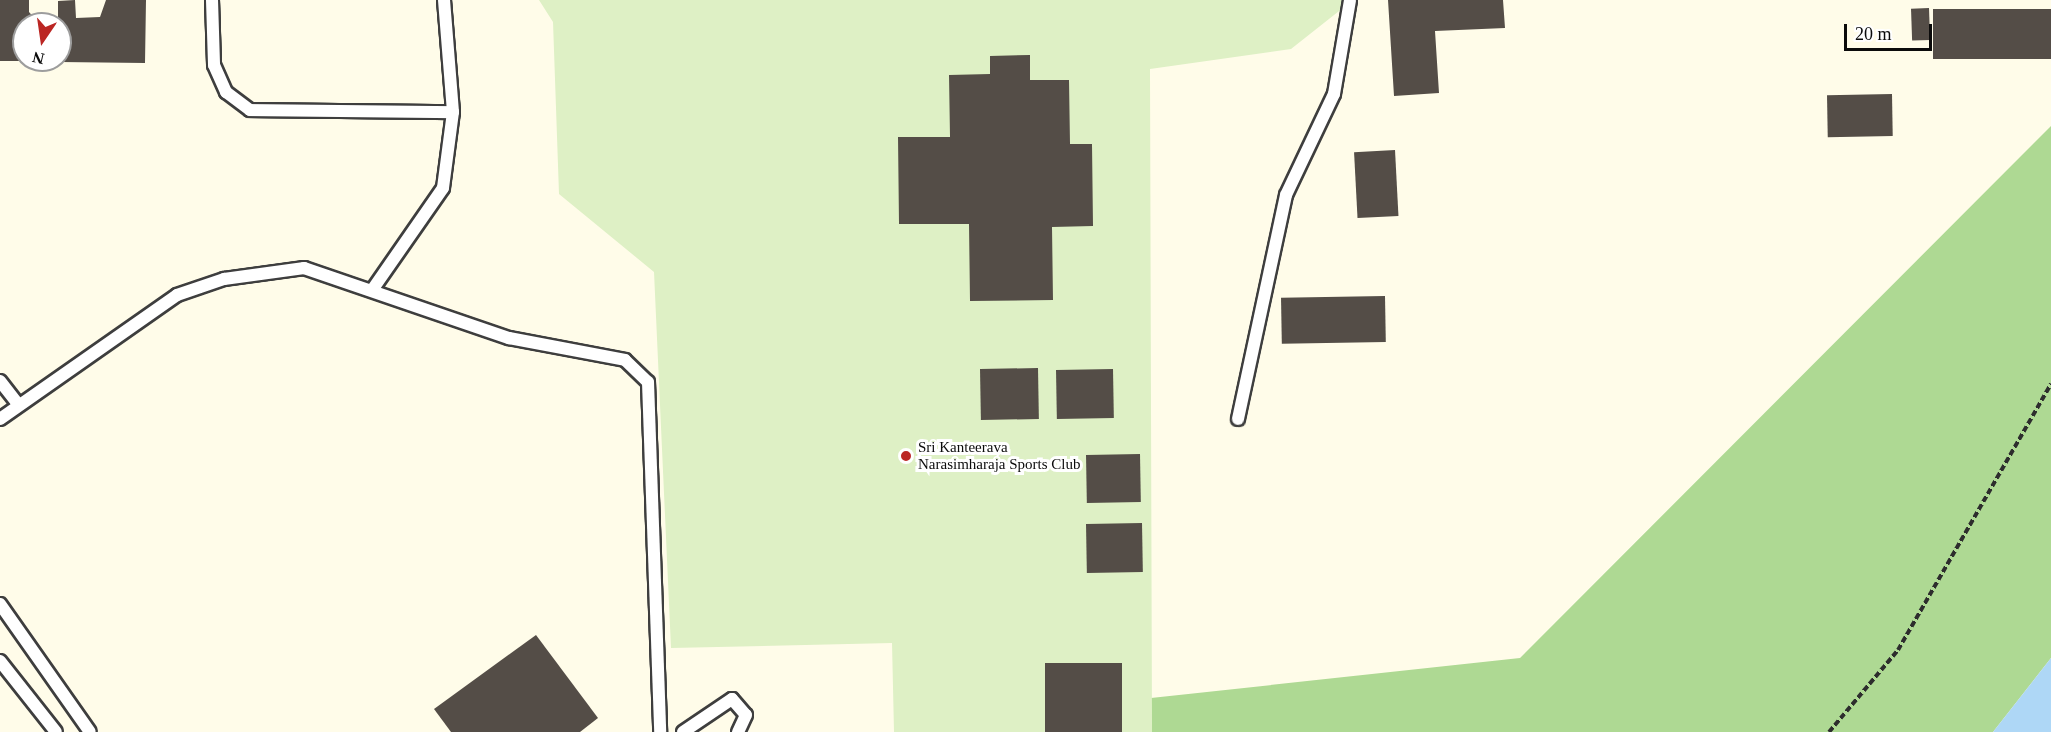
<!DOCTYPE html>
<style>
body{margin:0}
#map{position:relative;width:2051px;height:732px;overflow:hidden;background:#fffce9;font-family:Georgia,serif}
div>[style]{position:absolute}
.forest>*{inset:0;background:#aed993}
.pitch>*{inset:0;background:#def0c5}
.water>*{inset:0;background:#aed7f6}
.building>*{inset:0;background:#544d47;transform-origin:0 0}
.path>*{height:4px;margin-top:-2px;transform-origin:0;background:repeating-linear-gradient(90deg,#2d2d2d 0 6px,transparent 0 9px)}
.roads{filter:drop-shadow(2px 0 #3e3e3e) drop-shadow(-2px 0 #3e3e3e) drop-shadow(0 2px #3e3e3e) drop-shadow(0 -2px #3e3e3e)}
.service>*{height:12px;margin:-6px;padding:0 6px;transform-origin:6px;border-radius:6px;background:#fff}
.dots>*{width:16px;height:16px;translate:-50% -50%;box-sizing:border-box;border:3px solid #fff;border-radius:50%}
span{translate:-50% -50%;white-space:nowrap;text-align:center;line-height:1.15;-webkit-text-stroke:6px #fff;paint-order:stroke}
.poi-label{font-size:15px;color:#0b0b0b}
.left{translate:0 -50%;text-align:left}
.north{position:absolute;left:12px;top:12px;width:60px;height:60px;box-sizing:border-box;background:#fff;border:2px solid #9d9d9d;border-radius:50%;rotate:193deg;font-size:16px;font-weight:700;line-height:24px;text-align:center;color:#0b0b0b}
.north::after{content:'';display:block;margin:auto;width:21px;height:27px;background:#bb2623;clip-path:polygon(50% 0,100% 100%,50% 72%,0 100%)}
.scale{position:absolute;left:1844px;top:24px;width:88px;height:27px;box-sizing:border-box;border:3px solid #0b0b0b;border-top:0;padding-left:8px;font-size:18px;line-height:21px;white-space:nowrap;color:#0b0b0b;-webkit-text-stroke:4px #fff;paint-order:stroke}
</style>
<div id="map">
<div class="forest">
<i style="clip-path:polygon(2051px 126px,2051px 658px,1993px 732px,1152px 732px,1151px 698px,1520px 658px)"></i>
</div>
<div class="pitch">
<i style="clip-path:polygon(539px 0,1353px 0,1291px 49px,1150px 69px,1152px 732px,894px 732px,892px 643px,671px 648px,654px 272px,559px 194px,553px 22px)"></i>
</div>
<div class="water">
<i style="clip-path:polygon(2051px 658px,2051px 732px,1993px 732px)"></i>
</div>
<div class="building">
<i style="clip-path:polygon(0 0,29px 0,29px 12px,36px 20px,58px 19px,58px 1px,75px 0,76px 18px,100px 17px,106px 0,146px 0,145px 63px,60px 62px,60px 24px,24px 24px,24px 61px,0 61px)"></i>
<i style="clip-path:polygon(1388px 0,1503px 0,1505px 28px,1435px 31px,1439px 93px,1394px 96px)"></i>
<i style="left:1929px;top:8px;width:32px;height:18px;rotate:88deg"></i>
<i style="left:2051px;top:9px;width:50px;height:118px;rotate:90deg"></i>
<i style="clip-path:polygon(1030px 55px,1030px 80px,1069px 80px,1070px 144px,1092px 144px,1093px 226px,1052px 227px,1053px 300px,970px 301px,969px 224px,899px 224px,898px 137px,950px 137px,949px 75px,990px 74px,990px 56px)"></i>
<i style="left:1892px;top:94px;width:42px;height:65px;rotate:89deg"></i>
<i style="left:1395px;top:150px;width:66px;height:41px;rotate:87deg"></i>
<i style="left:1385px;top:296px;width:46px;height:104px;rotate:89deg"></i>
<i style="left:1038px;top:368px;width:51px;height:58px;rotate:89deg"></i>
<i style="left:1113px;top:369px;width:49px;height:57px;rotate:89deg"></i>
<i style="left:1140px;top:454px;width:48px;height:54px;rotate:89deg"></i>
<i style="left:1142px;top:523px;width:49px;height:56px;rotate:89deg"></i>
<i style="clip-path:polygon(536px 635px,598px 718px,580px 732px,451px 732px,434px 709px)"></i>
<i style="left:1045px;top:663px;width:77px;height:69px"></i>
</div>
<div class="path">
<i style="left:1829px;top:732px;width:107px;rotate:-49.9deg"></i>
<i style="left:1898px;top:650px;width:307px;rotate:-60.1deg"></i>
</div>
<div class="roads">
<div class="service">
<i style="left:212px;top:0;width:65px;rotate:88.2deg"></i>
<i style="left:214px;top:65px;width:30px;rotate:66deg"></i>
<i style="left:226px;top:92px;width:30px;rotate:37deg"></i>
<i style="left:250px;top:110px;width:203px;rotate:0.6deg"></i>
<i style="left:453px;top:112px;width:77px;rotate:97.5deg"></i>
<i style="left:443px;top:188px;width:124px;rotate:124.8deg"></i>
<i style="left:444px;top:0;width:112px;rotate:85.4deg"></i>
<i style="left:0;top:381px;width:29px;rotate:52deg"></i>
<i style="left:0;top:419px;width:216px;rotate:-35deg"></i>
<i style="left:177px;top:295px;width:50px;rotate:-18.8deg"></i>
<i style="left:224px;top:279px;width:81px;rotate:-7.8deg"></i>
<i style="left:304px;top:268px;width:217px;rotate:18.9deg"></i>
<i style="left:509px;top:338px;width:118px;rotate:10.7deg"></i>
<i style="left:625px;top:360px;width:32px;rotate:44deg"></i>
<i style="left:648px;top:382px;width:350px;rotate:88deg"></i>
<i style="left:1238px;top:419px;width:229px;rotate:-77.9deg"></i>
<i style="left:1286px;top:195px;width:112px;rotate:-64.6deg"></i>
<i style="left:1334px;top:94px;width:95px;rotate:-80.3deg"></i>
<i style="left:0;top:604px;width:156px;rotate:54.9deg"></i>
<i style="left:0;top:661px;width:90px;rotate:51.7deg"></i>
<i style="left:683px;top:732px;width:59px;rotate:-34deg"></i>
<i style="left:732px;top:699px;width:21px;rotate:49deg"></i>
<i style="left:746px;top:715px;width:19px;rotate:115deg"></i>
</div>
</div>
<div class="dots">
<i style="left:906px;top:456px;background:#bb2623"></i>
</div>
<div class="poi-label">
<span class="left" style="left:918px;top:456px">Sri Kanteerava<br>Narasimharaja Sports Club</span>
</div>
<div class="north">N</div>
<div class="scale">20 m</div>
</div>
